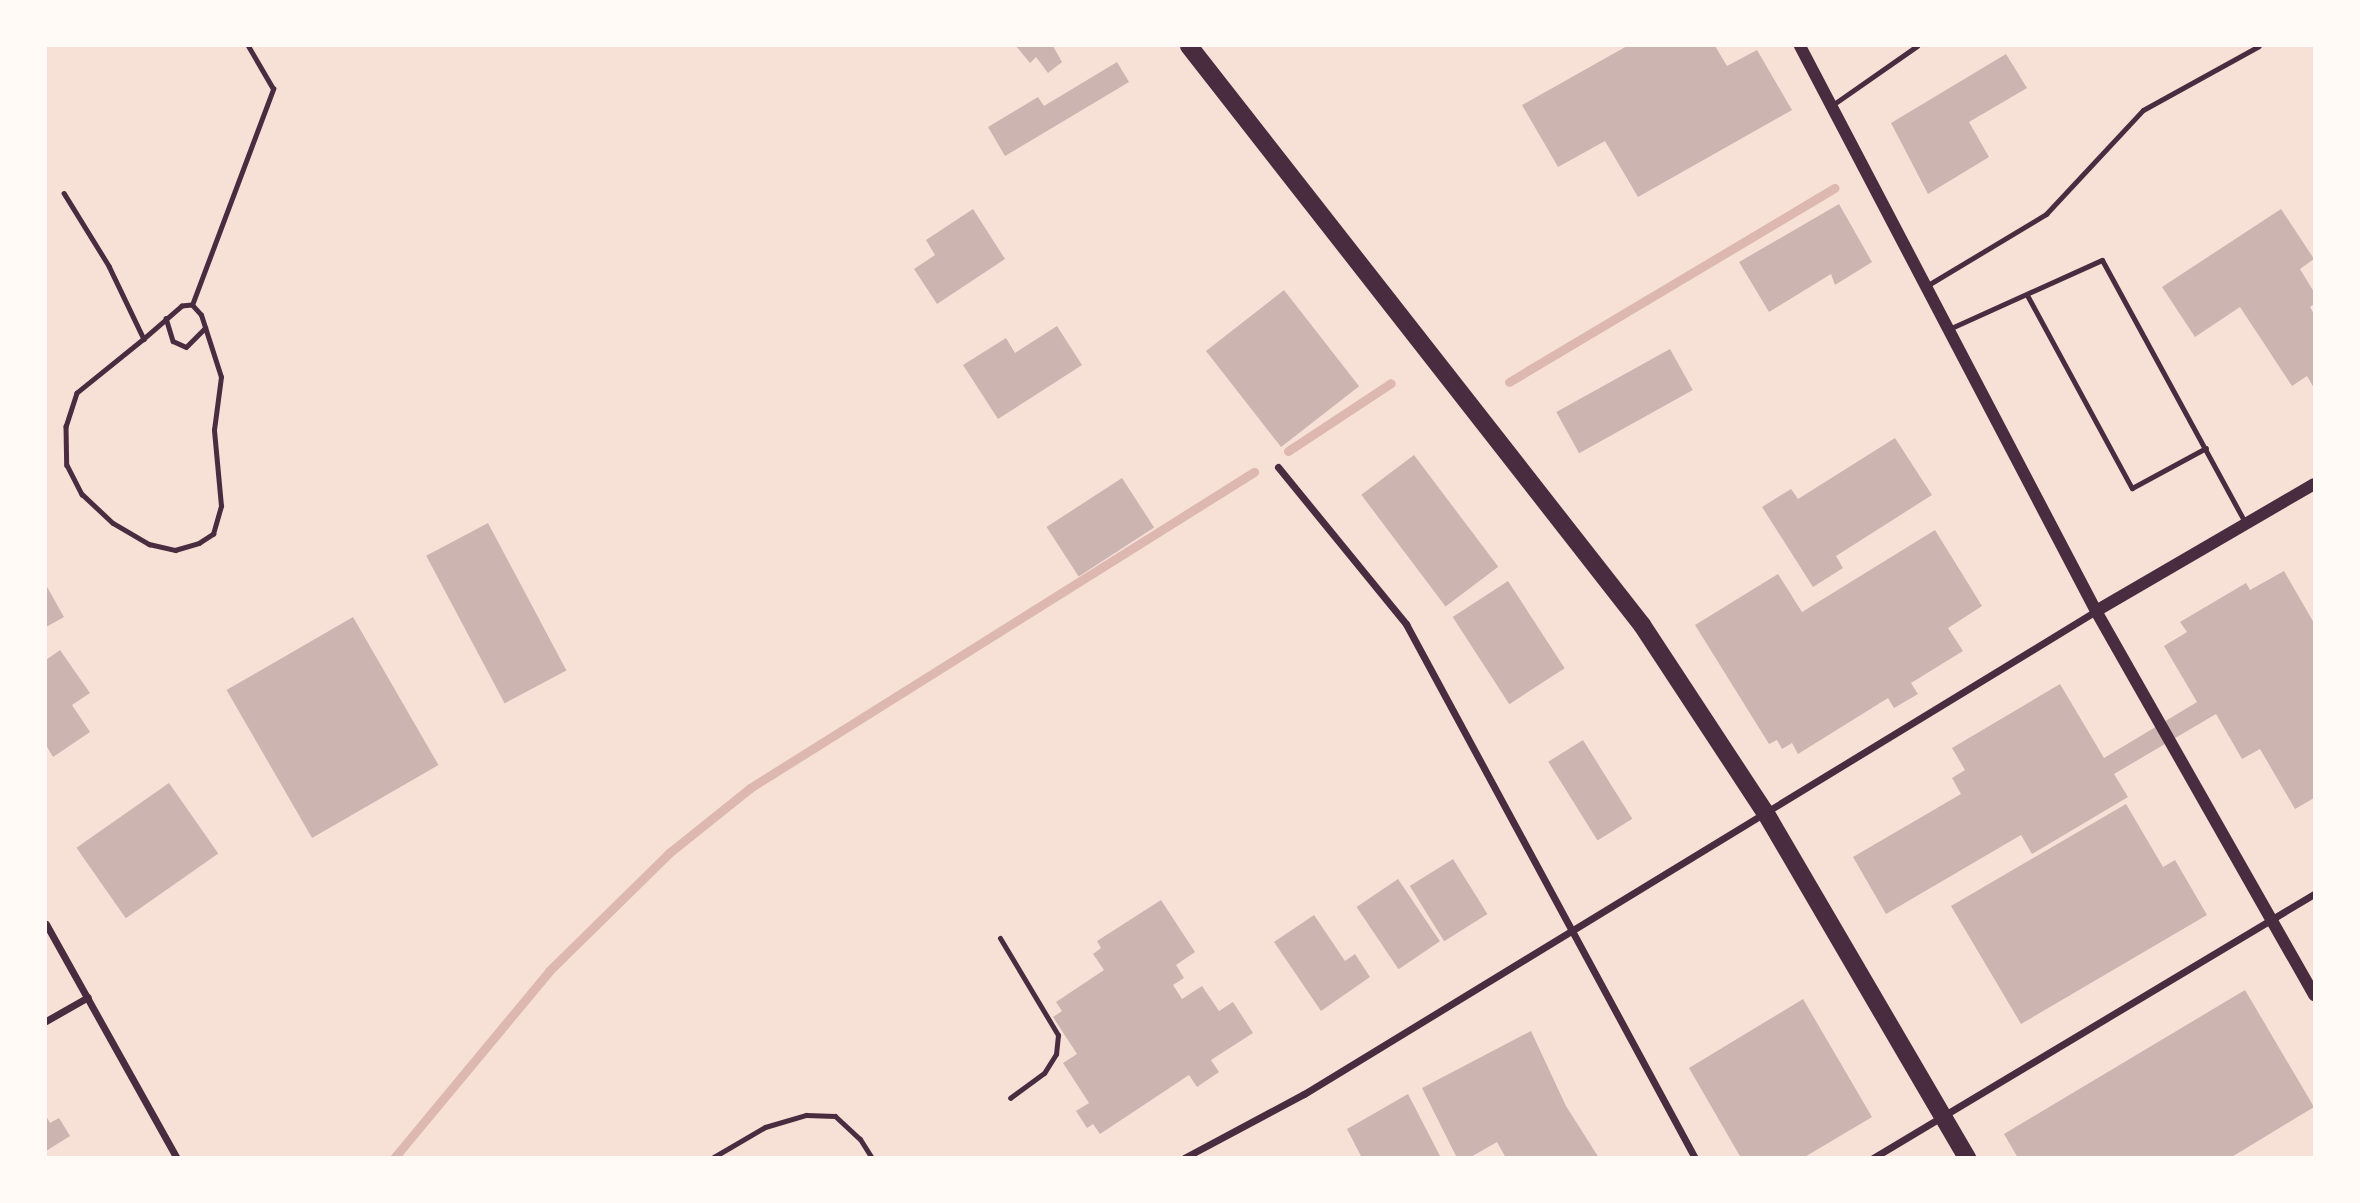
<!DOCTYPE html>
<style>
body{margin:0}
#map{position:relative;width:2360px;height:1203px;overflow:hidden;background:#f7e1d7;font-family:Barlow,sans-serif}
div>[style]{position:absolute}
.stream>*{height:9px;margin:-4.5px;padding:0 4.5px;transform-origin:4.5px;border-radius:4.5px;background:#dcb8b0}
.building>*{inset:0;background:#ccb4b1;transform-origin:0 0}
.path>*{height:4.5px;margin:-2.25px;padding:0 2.25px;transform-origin:2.25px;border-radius:2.25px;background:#4a2c40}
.service>*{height:5px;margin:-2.5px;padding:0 2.5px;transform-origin:2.5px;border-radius:2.5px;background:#4a2c40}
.minor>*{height:7px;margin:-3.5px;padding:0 3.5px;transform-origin:3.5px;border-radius:3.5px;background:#4a2c40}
.tertiary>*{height:12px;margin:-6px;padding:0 6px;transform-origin:6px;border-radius:6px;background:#4a2c40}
.primary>*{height:18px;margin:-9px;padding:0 9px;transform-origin:9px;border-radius:9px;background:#4a2c40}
span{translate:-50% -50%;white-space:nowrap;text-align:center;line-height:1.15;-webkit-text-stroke:7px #fffaf5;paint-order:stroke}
.frame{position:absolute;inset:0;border:47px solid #fffaf5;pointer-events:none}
</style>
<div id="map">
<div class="stream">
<i style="left:1509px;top:382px;width:379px;rotate:-30.8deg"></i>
<i style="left:1288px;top:451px;width:123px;rotate:-33.4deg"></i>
<i style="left:394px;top:1158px;width:243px;rotate:-50.3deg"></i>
<i style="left:549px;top:971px;width:168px;rotate:-44.5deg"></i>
<i style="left:669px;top:853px;width:104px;rotate:-38.7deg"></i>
<i style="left:750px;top:788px;width:595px;rotate:-32.09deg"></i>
</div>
<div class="building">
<i style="clip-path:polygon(1016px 46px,1053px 46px,1062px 62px,1048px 73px,1036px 57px,1030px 63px)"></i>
<i style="clip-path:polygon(1627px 46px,1715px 46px,1727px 66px,1757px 50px,1792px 110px,1638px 197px,1605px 141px,1558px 167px,1522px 105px)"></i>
<i style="clip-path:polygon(2006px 54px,2027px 88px,1969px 122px,1989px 157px,1928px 194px,1891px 123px)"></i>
<i style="clip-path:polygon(1117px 62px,1129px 82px,1005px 156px,988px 127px,1038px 97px,1044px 106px)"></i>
<i style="clip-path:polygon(1839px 204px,1872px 262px,1835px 285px,1831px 274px,1769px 312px,1739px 262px)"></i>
<i style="clip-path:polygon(973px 209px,1005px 259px,937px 304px,914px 269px,935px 255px,926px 240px)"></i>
<i style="clip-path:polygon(2281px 209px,2314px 259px,2300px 269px,2314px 292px,2314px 304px,2310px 307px,2314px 314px,2314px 388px,2307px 376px,2292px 386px,2240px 307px,2195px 337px,2162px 287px)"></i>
<i style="left:1284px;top:290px;width:122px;height:99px;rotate:52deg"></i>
<i style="clip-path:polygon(1057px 326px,1082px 365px,998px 419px,963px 365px,1006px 338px,1015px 353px)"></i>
<i style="left:1670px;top:349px;width:47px;height:130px;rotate:61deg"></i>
<i style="clip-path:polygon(1895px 438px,1932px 495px,1836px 556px,1843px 568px,1813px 587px,1762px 507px,1791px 489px,1798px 499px)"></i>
<i style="left:1414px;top:455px;width:140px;height:66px;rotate:53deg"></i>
<i style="left:1122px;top:478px;width:59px;height:90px;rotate:57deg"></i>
<i style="left:488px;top:523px;width:167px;height:70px;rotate:62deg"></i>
<i style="clip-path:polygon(1935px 530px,1982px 606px,1948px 628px,1963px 651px,1911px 683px,1918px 694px,1894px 708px,1888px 698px,1798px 754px,1792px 743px,1782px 749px,1777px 740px,1769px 744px,1695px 625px,1778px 574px,1802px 612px)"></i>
<i style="clip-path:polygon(2284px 571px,2314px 623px,2314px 798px,2295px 809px,2260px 749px,2242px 759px,2216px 714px,2114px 774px,2128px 797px,2032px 854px,2021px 835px,1886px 914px,1853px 857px,1961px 794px,1952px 778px,1965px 770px,1952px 748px,2060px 684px,2104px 758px,2197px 702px,2164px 646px,2187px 632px,2180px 622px,2246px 583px,2250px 590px)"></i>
<i style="left:1508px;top:581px;width:104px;height:66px;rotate:57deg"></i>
<i style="clip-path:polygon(46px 585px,64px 617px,46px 627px)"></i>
<i style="left:353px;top:617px;width:171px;height:146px;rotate:60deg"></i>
<i style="clip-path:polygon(60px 650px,90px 693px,72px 705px,90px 732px,53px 757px,46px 745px,46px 660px)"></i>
<i style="left:1583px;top:740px;width:93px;height:41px;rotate:58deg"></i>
<i style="left:169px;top:783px;width:86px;height:113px;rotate:55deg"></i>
<i style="clip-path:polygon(2126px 804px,2163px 867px,2175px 860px,2207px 915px,2021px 1024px,1951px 906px)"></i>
<i style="left:1453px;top:859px;width:65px;height:51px;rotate:58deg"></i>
<i style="left:1398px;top:879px;width:75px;height:50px;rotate:56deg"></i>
<i style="clip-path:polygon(1161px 900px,1195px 952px,1176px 965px,1184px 978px,1173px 985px,1182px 999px,1202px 986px,1219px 1011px,1233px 1002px,1253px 1033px,1211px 1060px,1219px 1072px,1197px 1087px,1189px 1075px,1100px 1134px,1093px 1124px,1087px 1128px,1076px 1111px,1089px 1103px,1063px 1063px,1077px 1054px,1053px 1017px,1062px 1011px,1056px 1002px,1104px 970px,1093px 954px,1101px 948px,1097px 941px)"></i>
<i style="clip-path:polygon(1314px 915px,1345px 961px,1355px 954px,1370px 977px,1321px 1011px,1274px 942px)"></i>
<i style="clip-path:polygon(2245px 990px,2314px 1107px,2230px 1158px,2018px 1158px,2004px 1134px)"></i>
<i style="clip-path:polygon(1803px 999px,1872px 1117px,1803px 1158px,1741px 1158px,1689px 1068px)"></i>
<i style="clip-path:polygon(1531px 1031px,1566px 1106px,1599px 1158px,1506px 1158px,1497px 1142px,1469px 1158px,1457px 1158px,1422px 1088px)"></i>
<i style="clip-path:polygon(1408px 1094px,1441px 1158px,1362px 1158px,1347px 1129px)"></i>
<i style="clip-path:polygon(46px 1116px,50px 1123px,59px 1118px,70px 1136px,46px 1151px)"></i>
</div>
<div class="path">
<i style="left:64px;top:193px;width:86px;rotate:58.3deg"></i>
<i style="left:109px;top:266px;width:81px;rotate:64.4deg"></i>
<i style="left:144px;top:339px;width:86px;rotate:141.1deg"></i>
<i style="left:77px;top:393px;width:35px;rotate:108deg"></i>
<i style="left:66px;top:426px;width:39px;rotate:89deg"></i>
<i style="left:67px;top:465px;width:33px;rotate:63deg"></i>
<i style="left:82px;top:494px;width:42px;rotate:43.1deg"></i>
<i style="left:113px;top:523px;width:42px;rotate:30.3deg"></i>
<i style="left:149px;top:544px;width:27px;rotate:13deg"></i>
<i style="left:175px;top:550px;width:25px;rotate:-16deg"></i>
<i style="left:199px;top:543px;width:17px;rotate:-33deg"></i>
<i style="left:213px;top:534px;width:29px;rotate:-74deg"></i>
<i style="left:221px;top:506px;width:76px;rotate:-95.3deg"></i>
<i style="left:214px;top:430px;width:53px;rotate:-82.5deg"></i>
<i style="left:221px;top:377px;width:65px;rotate:-107.9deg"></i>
<i style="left:201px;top:315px;width:13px;rotate:-132deg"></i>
<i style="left:192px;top:305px;width:10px;rotate:174deg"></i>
<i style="left:182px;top:306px;width:50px;rotate:139deg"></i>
<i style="left:192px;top:305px;width:231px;rotate:-69.4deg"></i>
<i style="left:273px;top:89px;width:50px;rotate:-120.2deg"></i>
<i style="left:166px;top:318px;width:24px;rotate:73deg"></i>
<i style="left:173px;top:341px;width:14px;rotate:25deg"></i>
<i style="left:186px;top:347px;width:27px;rotate:-45deg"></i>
</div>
<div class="service">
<i style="left:1831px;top:106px;width:105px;rotate:-34.9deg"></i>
<i style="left:1928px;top:285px;width:138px;rotate:-31deg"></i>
<i style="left:2046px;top:214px;width:142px;rotate:-47deg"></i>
<i style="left:2143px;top:110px;width:132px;rotate:-28.9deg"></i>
<i style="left:2027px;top:295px;width:220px;rotate:61.5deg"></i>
<i style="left:2132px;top:488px;width:84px;rotate:-28.4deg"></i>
<i style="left:1949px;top:329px;width:168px;rotate:-24.3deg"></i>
<i style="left:2102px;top:260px;width:298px;rotate:61.4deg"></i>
<i style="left:1000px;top:938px;width:113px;rotate:59.1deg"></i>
<i style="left:1058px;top:1035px;width:19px;rotate:96deg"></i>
<i style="left:1056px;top:1054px;width:22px;rotate:122deg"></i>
<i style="left:1044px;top:1073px;width:42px;rotate:143.7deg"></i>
<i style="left:712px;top:1158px;width:61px;rotate:-30.3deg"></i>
<i style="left:765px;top:1127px;width:43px;rotate:-16.3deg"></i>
<i style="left:806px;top:1115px;width:29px;rotate:2deg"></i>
<i style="left:835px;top:1116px;width:34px;rotate:43deg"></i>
<i style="left:860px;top:1139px;width:22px;rotate:58deg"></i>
</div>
<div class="minor">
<i style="left:1278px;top:467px;width:203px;rotate:50.8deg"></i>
<i style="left:1406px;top:624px;width:607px;rotate:61.58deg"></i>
<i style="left:46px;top:924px;width:268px;rotate:60.8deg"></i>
<i style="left:46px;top:1021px;width:48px;rotate:-29.7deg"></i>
<i style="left:1184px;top:1158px;width:136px;rotate:-28.1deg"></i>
<i style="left:1304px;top:1094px;width:928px;rotate:-31.38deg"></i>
<i style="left:1873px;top:1158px;width:514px;rotate:-30.91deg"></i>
</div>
<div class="tertiary">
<i style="left:1800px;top:46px;width:638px;rotate:62.35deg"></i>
<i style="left:2096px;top:611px;width:442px;rotate:60.4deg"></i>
<i style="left:2096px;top:611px;width:252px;rotate:-30.2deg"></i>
</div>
<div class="primary">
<i style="left:1189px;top:46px;width:735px;rotate:51.96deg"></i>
<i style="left:1642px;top:625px;width:224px;rotate:56.7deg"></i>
<i style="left:1765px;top:812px;width:401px;rotate:59.7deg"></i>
</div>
<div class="frame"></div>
</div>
